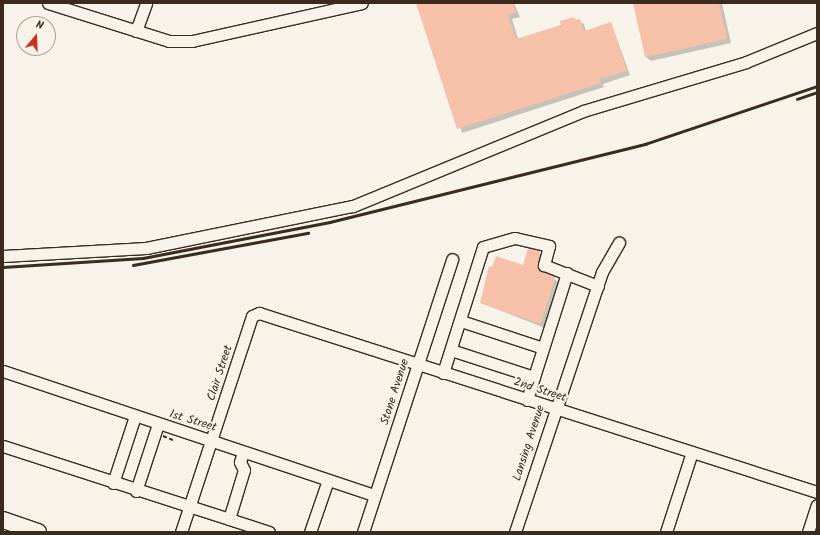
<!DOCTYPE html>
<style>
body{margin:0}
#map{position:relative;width:820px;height:535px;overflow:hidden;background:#f7f3e8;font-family:Kalam,sans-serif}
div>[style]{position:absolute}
.shadow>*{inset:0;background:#0003}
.building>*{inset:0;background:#f6c0a9}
.path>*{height:1.5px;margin-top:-0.75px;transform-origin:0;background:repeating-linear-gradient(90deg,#3b2a1e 0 4px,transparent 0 7px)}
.roads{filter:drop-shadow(1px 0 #3b2a1e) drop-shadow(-1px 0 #3b2a1e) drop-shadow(0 1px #3b2a1e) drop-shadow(0 -1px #3b2a1e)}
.minor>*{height:11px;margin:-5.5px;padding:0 5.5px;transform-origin:5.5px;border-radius:5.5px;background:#f7f3e8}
.highway>*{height:16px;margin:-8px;padding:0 8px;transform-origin:8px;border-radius:8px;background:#f7f3e8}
.rail>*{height:2.5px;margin:-1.25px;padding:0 1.25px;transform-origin:1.25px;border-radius:1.25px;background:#3b2a1e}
span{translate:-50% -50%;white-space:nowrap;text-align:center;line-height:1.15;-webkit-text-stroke:4px #f7f3e8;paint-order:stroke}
.street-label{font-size:12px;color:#3b2a1e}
.frame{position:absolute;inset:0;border:4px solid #3b2a1e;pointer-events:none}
.north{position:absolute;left:16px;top:16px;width:40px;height:40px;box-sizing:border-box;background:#f7f3e8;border:1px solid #aca397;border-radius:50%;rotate:19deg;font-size:11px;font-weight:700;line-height:16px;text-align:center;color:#3b2a1e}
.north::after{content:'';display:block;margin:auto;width:14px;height:18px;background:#c8321e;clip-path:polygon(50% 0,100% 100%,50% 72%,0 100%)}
</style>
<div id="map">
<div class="shadow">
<i style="clip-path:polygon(417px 3px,514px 3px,520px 17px,512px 19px,518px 39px,562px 25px,573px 18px,584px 24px,586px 31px,611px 23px,630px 75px,603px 84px,604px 87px,462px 133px)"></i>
<i style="clip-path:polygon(634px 3px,722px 3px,731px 43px,651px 61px,646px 57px)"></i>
<i style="clip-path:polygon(529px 249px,544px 257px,542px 272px,559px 282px,545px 328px,481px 303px,524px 266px)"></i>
</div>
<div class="building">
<i style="clip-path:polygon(416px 3px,513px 3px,516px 12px,508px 15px,516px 39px,561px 25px,560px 21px,574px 17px,575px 20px,580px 19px,584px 31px,611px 22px,627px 71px,599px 79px,601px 83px,457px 129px)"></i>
<i style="clip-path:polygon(633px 3px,719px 3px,727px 39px,645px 57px)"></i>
<i style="clip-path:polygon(528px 248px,540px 251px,538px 269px,555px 277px,541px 324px,480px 303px,489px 266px,492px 267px,496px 256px,523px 265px)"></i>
</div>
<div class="path">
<i style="left:163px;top:436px;width:11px;rotate:22deg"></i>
</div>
<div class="roads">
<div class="minor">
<i style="left:48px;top:3px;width:127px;rotate:17.4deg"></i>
<i style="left:169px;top:41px;width:23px"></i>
<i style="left:192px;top:41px;width:174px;rotate:-12.6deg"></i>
<i style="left:136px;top:31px;width:30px;rotate:-70deg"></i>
<i style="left:3px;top:256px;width:143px;rotate:-3.2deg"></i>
<i style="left:146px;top:248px;width:211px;rotate:-11.5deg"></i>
<i style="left:353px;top:206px;width:249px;rotate:-22.4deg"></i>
<i style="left:583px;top:111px;width:170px;rotate:-16.7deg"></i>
<i style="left:746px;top:62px;width:77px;rotate:-22.2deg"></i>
<i style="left:461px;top:321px;width:86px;rotate:18.2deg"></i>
<i style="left:451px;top:350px;width:87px;rotate:18deg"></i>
<i style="left:534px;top:377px;width:109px;rotate:-72.4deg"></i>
<i style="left:3px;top:371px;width:391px;rotate:18.5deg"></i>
<i style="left:443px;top:373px;width:132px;rotate:-72.4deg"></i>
<i style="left:483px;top:247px;width:33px;rotate:-16deg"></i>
<i style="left:515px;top:238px;width:35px;rotate:13deg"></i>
<i style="left:549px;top:246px;width:20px;rotate:105deg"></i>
<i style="left:544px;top:265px;width:58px;rotate:21.3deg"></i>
<i style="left:527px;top:400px;width:24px;rotate:-73deg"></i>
<i style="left:3px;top:446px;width:237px;rotate:17.9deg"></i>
<i style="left:229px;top:519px;width:51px;rotate:-73deg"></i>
<i style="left:244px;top:470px;width:9px;rotate:-117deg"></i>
<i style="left:240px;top:462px;width:10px;rotate:-73deg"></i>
<i style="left:113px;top:483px;width:71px;rotate:-71.8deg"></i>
<i style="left:136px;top:491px;width:71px;rotate:-71.8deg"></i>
<i style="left:229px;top:519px;width:42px;rotate:18deg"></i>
<i style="left:181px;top:532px;width:227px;rotate:-71.8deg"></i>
<i style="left:252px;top:316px;width:8px;rotate:-23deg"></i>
<i style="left:259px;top:313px;width:586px;rotate:17.79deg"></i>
<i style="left:310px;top:532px;width:55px;rotate:-70.9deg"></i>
<i style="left:363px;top:532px;width:287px;rotate:-71.9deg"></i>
<i style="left:515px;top:532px;width:274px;rotate:-71.5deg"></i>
<i style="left:602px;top:272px;width:34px;rotate:-60deg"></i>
<i style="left:666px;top:532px;width:84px;rotate:-72deg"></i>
<i style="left:808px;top:532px;width:28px;rotate:-72deg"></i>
</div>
<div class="highway">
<i style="left:3px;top:520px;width:37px;rotate:19deg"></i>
</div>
</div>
<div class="rail">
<i style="left:797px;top:99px;width:21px;rotate:-19deg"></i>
<i style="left:133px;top:265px;width:178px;rotate:-10.4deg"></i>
<i style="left:3px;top:267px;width:140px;rotate:-3.7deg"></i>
<i style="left:143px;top:258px;width:190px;rotate:-10.9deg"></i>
<i style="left:330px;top:222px;width:325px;rotate:-13.9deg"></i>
<i style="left:645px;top:144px;width:182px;rotate:-18.6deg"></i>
</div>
<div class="street-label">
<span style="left:220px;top:373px;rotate:-72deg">Clair Street</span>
<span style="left:540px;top:390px;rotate:18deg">2nd Street</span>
<span style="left:395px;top:392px;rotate:-72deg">Stone Avenue</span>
<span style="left:193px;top:421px;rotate:17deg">1st Street</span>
<span style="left:529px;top:443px;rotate:-72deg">Lansing Avenue</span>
</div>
<div class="frame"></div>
<div class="north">N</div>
</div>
